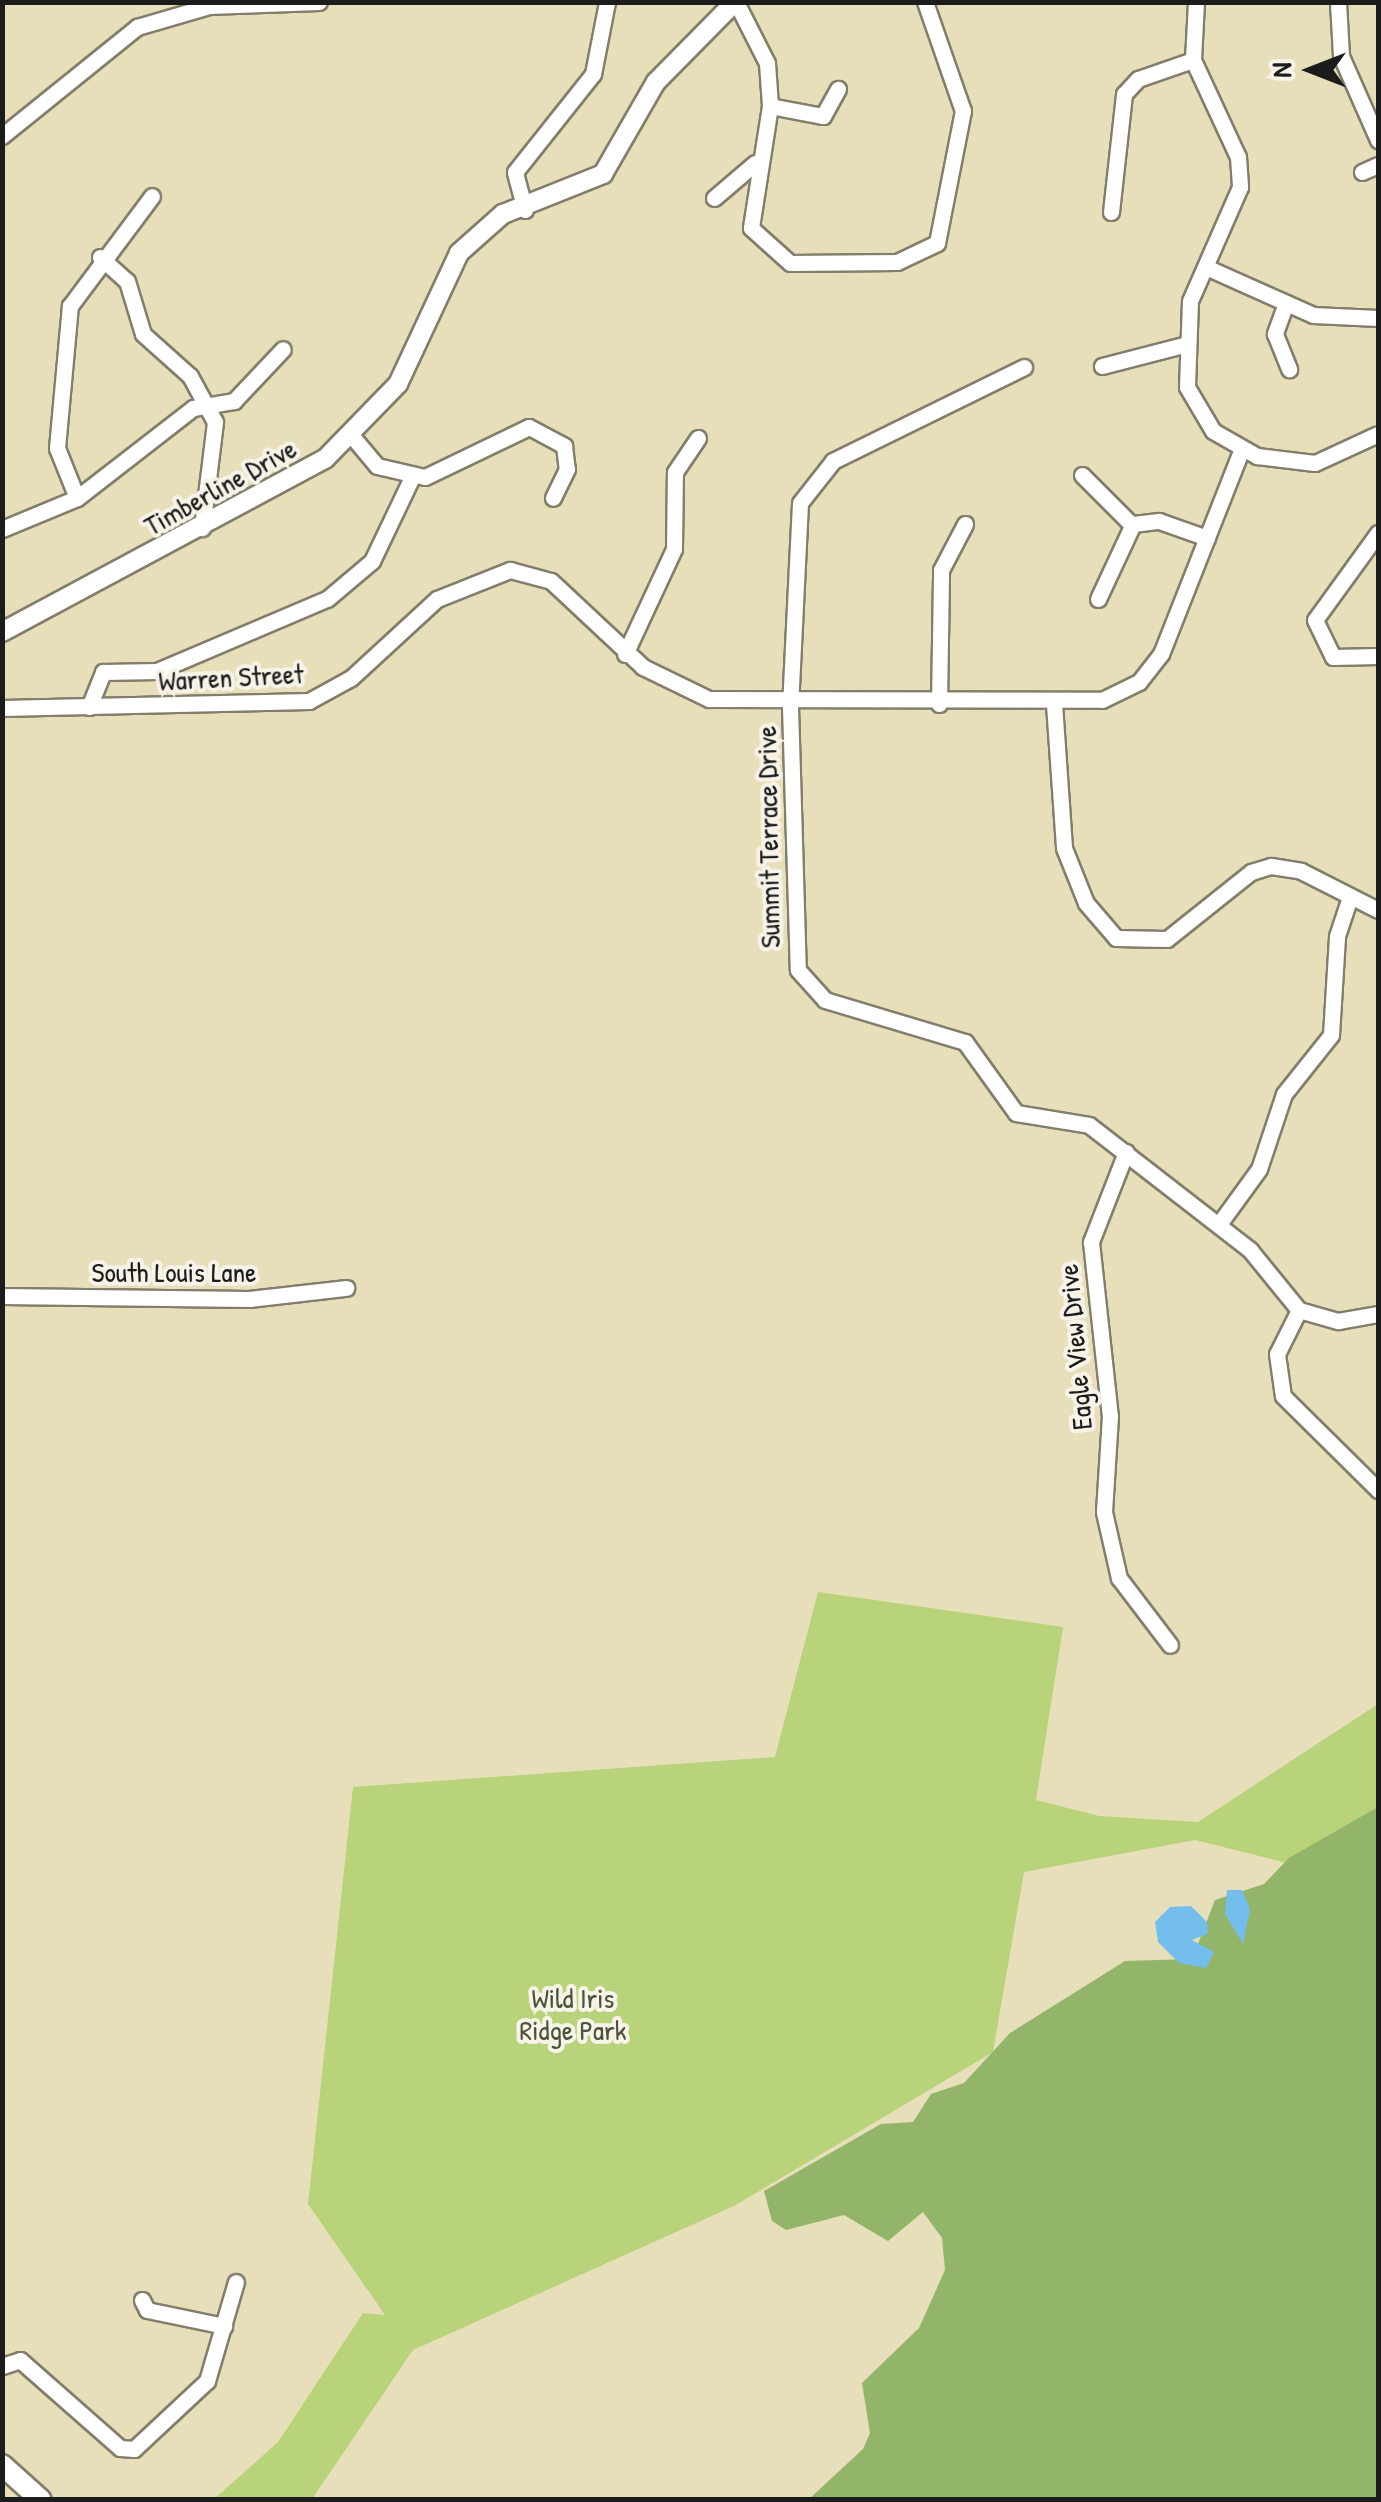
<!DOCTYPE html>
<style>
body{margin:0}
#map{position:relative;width:1381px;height:2502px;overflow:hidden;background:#e7dfba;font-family:"Patrick Hand",sans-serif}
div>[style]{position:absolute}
.green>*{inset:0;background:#b8d379}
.forest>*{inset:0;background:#92b569}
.water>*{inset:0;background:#73beed}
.roads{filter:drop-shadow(2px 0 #827e6b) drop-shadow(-2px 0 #827e6b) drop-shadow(0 2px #827e6b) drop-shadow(0 -2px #827e6b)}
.minor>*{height:15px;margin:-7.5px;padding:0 7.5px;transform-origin:7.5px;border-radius:7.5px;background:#fff}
.tertiary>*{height:18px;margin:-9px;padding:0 9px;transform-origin:9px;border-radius:9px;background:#fff}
.secondary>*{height:20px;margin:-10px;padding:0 10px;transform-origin:10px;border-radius:10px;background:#fff}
span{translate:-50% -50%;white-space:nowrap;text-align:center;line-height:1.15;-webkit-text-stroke:8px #f7f3e8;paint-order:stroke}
.street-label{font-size:28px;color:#1c1c1c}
.park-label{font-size:28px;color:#4b5338}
.frame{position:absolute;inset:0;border:5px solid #1c1c1c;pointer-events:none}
.north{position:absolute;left:1261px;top:20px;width:100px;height:100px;-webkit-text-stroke:8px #f7f3e8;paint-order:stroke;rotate:270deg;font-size:28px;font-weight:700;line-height:40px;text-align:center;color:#1c1c1c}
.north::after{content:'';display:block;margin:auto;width:35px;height:45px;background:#1c1c1c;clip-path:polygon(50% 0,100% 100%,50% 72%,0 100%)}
</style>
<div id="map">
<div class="green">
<i style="clip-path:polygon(818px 1592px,1063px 1627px,1036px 1800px,1099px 1816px,1198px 1822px,1378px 1704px,1378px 1886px,1195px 1840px,1024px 1872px,993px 2052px,734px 2206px,413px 2350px,312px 2499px,213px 2500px,278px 2442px,363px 2313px,385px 2315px,308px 2204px,353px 1787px,775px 1757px)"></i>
</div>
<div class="forest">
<i style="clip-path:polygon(1378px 1807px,1378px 2499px,809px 2499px,863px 2449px,870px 2433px,862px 2383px,919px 2328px,945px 2270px,942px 2238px,923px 2212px,888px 2241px,844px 2215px,786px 2230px,772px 2221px,764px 2191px,881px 2124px,913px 2122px,931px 2094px,964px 2083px,1010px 2033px,1125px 1961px,1192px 1959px,1215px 1900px,1264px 1884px,1289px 1858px)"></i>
</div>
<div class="water">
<i style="clip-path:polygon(1227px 1890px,1242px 1890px,1250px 1909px,1243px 1944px,1225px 1914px)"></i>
<i style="clip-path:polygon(1170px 1907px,1191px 1906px,1207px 1922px,1208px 1934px,1192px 1940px,1214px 1952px,1206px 1968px,1179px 1963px,1158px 1942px,1155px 1922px)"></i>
</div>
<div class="roads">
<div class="minor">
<i style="left:736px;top:2px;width:68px;rotate:63.1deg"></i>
<i style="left:767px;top:63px;width:43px;rotate:86deg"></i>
<i style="left:770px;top:106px;width:123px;rotate:98.9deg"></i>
<i style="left:751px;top:228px;width:52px;rotate:41.9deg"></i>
<i style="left:790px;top:263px;width:107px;rotate:-0.5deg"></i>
<i style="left:897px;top:262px;width:44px;rotate:-25.4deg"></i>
<i style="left:937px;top:243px;width:135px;rotate:-78.9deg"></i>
<i style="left:963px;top:111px;width:115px;rotate:-109.2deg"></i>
<i style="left:1196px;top:2px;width:58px;rotate:93deg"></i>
<i style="left:1193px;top:60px;width:107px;rotate:65.1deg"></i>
<i style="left:1238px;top:157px;width:30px;rotate:86deg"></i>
<i style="left:1240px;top:187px;width:124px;rotate:113.7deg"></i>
<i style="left:1190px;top:301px;width:86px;rotate:92deg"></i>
<i style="left:1187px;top:387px;width:51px;rotate:59.4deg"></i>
<i style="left:1213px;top:431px;width:51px;rotate:29.6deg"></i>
<i style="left:1257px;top:456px;width:58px;rotate:6.9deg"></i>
<i style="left:1315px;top:463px;width:69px;rotate:-24.7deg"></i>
<i style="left:1338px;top:2px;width:54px;rotate:86.8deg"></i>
<i style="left:1341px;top:56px;width:92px;rotate:66.2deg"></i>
<i style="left:770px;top:106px;width:54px;rotate:10.7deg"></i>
<i style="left:823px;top:116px;width:31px;rotate:-61deg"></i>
<i style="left:2px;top:136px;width:174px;rotate:-38.9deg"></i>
<i style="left:137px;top:27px;width:75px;rotate:-16.3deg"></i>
<i style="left:209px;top:6px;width:110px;rotate:-2.1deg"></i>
<i style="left:1362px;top:172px;width:17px;rotate:-24deg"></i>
<i style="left:714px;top:198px;width:54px;rotate:-40.5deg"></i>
<i style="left:525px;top:210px;width:39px;rotate:-105deg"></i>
<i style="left:515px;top:172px;width:125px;rotate:-51.5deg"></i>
<i style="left:593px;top:74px;width:73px;rotate:-79deg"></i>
<i style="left:1111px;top:212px;width:119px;rotate:-83.7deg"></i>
<i style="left:1124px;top:94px;width:21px;rotate:-47deg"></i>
<i style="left:1138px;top:79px;width:58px;rotate:-19.1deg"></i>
<i style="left:100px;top:257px;width:36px;rotate:42deg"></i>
<i style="left:127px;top:281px;width:55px;rotate:73.2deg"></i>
<i style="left:143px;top:334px;width:63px;rotate:41.8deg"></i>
<i style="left:190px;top:376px;width:52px;rotate:61.5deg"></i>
<i style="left:215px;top:422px;width:107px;rotate:97deg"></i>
<i style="left:1208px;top:268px;width:115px;rotate:24.1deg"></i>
<i style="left:1313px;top:315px;width:65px;rotate:2.6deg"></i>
<i style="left:1286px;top:303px;width:33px;rotate:110deg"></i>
<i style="left:1275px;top:334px;width:38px;rotate:68deg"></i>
<i style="left:1102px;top:366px;width:84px;rotate:-14.5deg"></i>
<i style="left:1024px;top:367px;width:213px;rotate:153.8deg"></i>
<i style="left:833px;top:461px;width:53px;rotate:128.2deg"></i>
<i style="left:800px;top:503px;width:203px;rotate:92.8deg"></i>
<i style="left:790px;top:706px;width:264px;rotate:88.3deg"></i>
<i style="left:798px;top:970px;width:40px;rotate:48deg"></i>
<i style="left:825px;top:1000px;width:146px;rotate:16.7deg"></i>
<i style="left:965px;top:1042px;width:87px;rotate:54.3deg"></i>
<i style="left:1016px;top:1113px;width:74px;rotate:9.3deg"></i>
<i style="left:1089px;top:1125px;width:204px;rotate:37.8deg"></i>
<i style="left:1250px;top:1250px;width:77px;rotate:50.8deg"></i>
<i style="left:1299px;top:1310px;width:41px;rotate:15.8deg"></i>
<i style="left:1338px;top:1321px;width:41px;rotate:-9.9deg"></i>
<i style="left:351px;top:435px;width:40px;rotate:50deg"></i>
<i style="left:377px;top:466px;width:49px;rotate:12.9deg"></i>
<i style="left:425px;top:477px;width:115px;rotate:-25.7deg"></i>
<i style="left:529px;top:427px;width:40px;rotate:28deg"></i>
<i style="left:564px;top:446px;width:23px;rotate:83deg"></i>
<i style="left:567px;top:469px;width:32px;rotate:116deg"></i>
<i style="left:1082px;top:475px;width:71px;rotate:45deg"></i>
<i style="left:77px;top:498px;width:54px;rotate:-111.8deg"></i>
<i style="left:57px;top:448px;width:143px;rotate:-84.8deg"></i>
<i style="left:70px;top:306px;width:137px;rotate:-53.3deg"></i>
<i style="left:2px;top:529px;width:81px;rotate:-22.5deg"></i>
<i style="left:77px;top:498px;width:147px;rotate:-37.8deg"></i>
<i style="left:193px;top:408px;width:42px;rotate:-9.7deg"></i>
<i style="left:234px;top:401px;width:71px;rotate:-46.7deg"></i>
<i style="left:1378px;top:533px;width:107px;rotate:125.9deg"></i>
<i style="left:1315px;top:620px;width:41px;rotate:64.1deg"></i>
<i style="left:1333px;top:657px;width:45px;rotate:-1.3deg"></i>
<i style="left:1098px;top:599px;width:83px;rotate:-65deg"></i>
<i style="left:1133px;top:524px;width:26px;rotate:-7deg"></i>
<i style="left:1159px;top:521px;width:51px;rotate:19.5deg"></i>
<i style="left:625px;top:654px;width:116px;rotate:-65deg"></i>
<i style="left:674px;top:549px;width:77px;rotate:-89.3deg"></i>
<i style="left:675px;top:472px;width:41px;rotate:-55.9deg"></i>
<i style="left:939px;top:704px;width:134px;rotate:-89.1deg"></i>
<i style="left:941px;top:570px;width:52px;rotate:-62.4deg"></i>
<i style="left:1054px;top:704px;width:144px;rotate:86deg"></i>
<i style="left:1064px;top:848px;width:59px;rotate:68.2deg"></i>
<i style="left:1086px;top:903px;width:46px;rotate:49.4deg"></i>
<i style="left:1116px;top:938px;width:51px;rotate:1.1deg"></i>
<i style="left:1167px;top:939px;width:107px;rotate:-38.6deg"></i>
<i style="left:1251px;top:872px;width:21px;rotate:-17deg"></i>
<i style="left:1271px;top:866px;width:30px;rotate:9deg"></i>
<i style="left:1301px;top:871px;width:86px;rotate:26.9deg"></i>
<i style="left:89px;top:707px;width:38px;rotate:-68deg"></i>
<i style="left:103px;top:672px;width:54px;rotate:-1.1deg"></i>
<i style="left:157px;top:671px;width:185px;rotate:-23deg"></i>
<i style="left:327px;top:599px;width:59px;rotate:-40.2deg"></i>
<i style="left:372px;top:561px;width:93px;rotate:-64.5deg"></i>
<i style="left:2px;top:708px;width:307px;rotate:-1.3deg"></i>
<i style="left:309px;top:701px;width:48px;rotate:-28.7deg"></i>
<i style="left:351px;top:678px;width:117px;rotate:-42.6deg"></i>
<i style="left:437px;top:599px;width:79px;rotate:-21.7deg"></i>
<i style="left:510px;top:570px;width:42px;rotate:15deg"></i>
<i style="left:551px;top:581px;width:126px;rotate:43.1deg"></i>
<i style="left:643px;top:667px;width:73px;rotate:25.9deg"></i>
<i style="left:709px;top:699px;width:393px;rotate:0.1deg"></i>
<i style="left:1102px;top:700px;width:41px;rotate:-25.9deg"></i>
<i style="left:1139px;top:682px;width:36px;rotate:-52deg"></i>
<i style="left:1161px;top:654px;width:218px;rotate:-68.5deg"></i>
<i style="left:1126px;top:1152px;width:97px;rotate:111.3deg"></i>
<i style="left:1091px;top:1242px;width:175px;rotate:83.8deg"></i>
<i style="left:1110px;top:1416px;width:96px;rotate:93.6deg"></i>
<i style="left:1104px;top:1512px;width:68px;rotate:77.2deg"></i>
<i style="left:1119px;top:1578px;width:84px;rotate:52.7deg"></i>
<i style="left:1219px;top:1224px;width:68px;rotate:-54deg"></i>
<i style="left:1259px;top:1169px;width:79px;rotate:-71.6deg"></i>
<i style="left:1284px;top:1094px;width:75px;rotate:-51.5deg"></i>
<i style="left:1331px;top:1035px;width:99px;rotate:-86.5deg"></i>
<i style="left:1337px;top:936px;width:41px;rotate:-71.6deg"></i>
<i style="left:2px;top:1296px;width:247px;rotate:0.7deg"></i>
<i style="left:249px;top:1299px;width:98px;rotate:-6.5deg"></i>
<i style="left:1299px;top:1310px;width:49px;rotate:116.6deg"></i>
<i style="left:1277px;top:1354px;width:42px;rotate:81.9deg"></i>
<i style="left:1283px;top:1396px;width:134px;rotate:44.7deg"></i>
<i style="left:142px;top:2300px;width:11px;rotate:63deg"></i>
<i style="left:147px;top:2310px;width:79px;rotate:11.7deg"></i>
<i style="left:2px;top:2366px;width:19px;rotate:-18deg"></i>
<i style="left:20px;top:2360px;width:133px;rotate:41.3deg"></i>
<i style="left:120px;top:2448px;width:14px;rotate:4deg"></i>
<i style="left:134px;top:2449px;width:100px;rotate:-43deg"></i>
<i style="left:207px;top:2381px;width:103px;rotate:-73.7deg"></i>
</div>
<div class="tertiary">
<i style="left:2px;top:632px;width:366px;rotate:-28.2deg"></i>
<i style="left:325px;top:459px;width:105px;rotate:-45.8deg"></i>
<i style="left:398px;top:384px;width:145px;rotate:-65deg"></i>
<i style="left:459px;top:253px;width:59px;rotate:-41.6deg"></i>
<i style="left:503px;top:214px;width:108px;rotate:-21.8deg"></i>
<i style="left:603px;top:174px;width:106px;rotate:-60.1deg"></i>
<i style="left:656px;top:82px;width:112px;rotate:-45.4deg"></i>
</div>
<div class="secondary">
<i style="left:2px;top:2465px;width:52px;rotate:41.9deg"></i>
</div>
</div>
<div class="street-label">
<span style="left:220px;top:487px;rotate:-29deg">Timberline Drive</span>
<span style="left:231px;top:677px;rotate:-3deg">Warren Street</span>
<span style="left:768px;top:837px;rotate:-91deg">Summit Terrace Drive</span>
<span style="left:174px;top:1272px">South Louis Lane</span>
<span style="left:1075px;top:1347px;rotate:-95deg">Eagle View Drive</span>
</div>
<div class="park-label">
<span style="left:573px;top:2014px">Wild Iris<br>Ridge Park</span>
</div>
<div class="frame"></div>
<div class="north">N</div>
</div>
